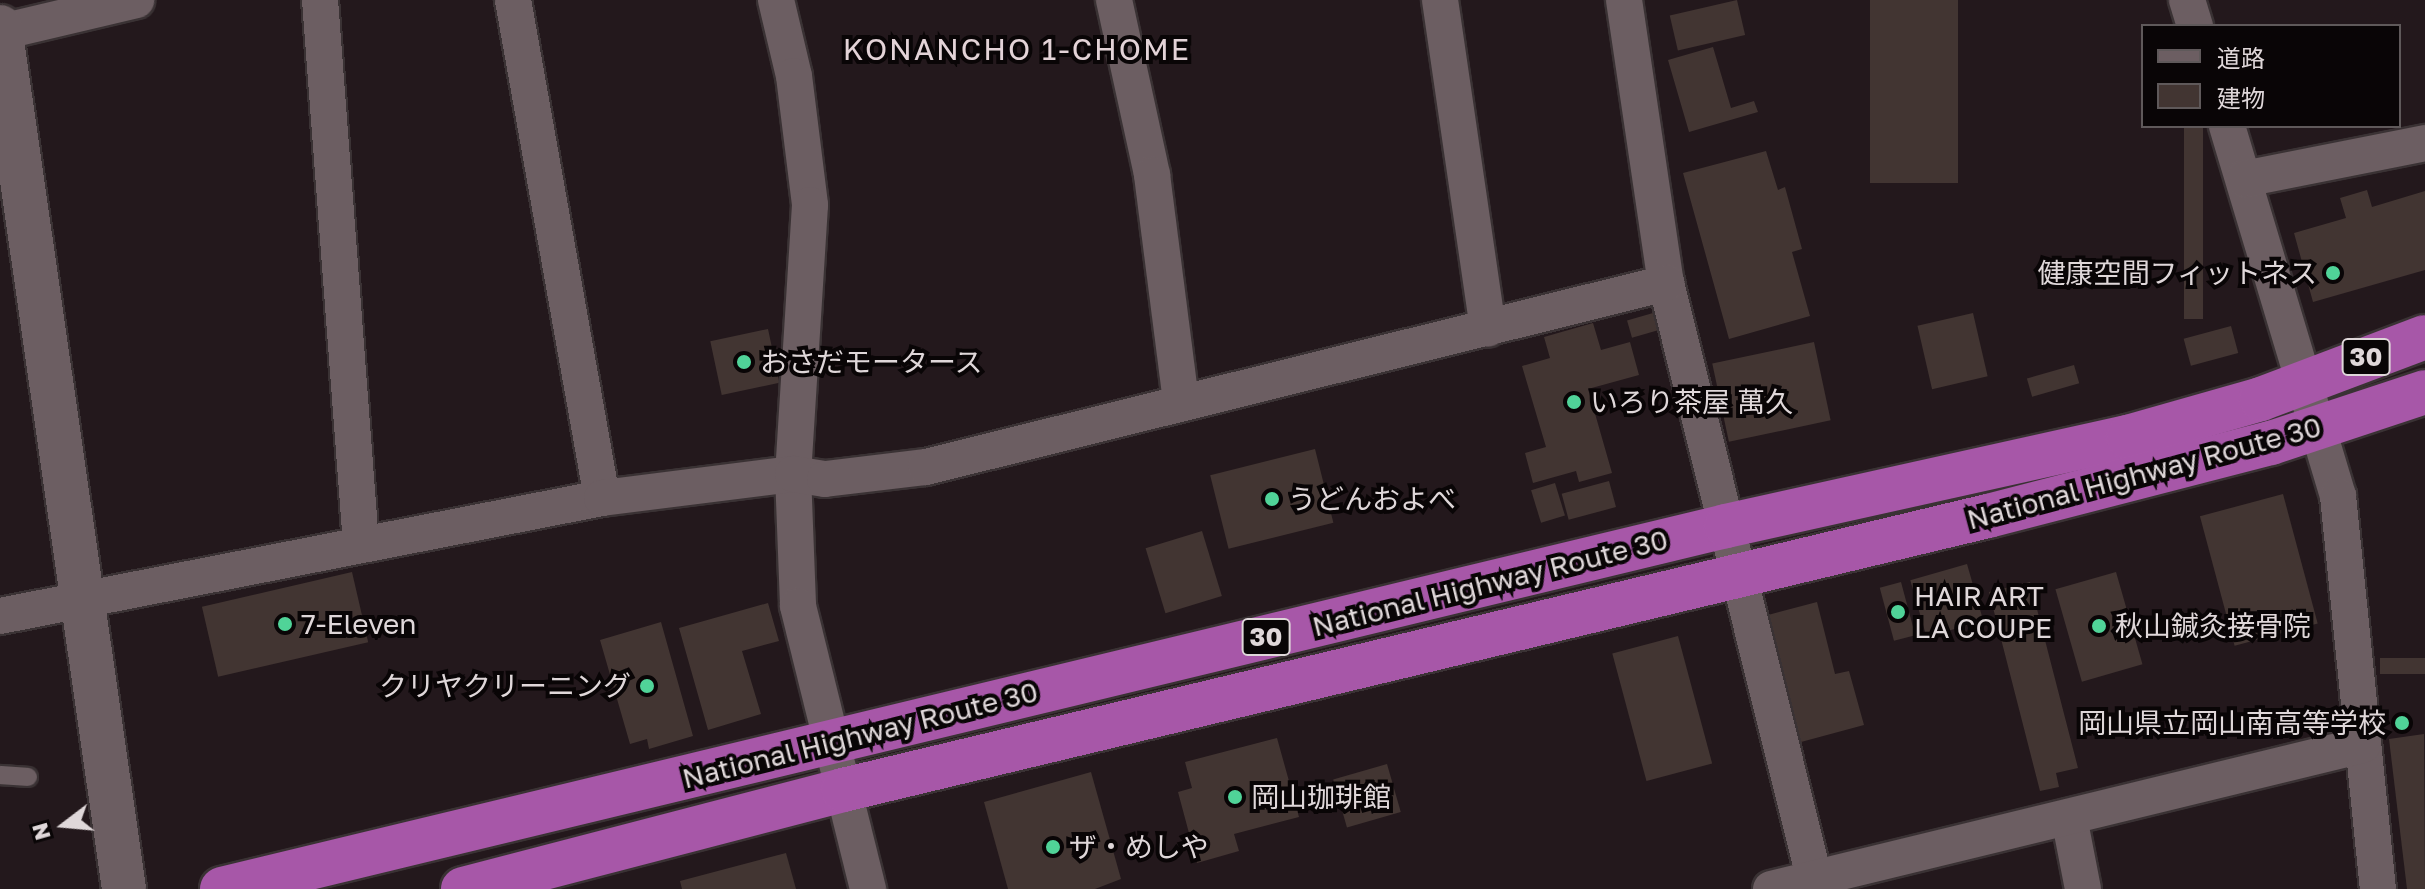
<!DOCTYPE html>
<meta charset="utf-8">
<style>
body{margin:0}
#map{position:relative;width:2425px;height:889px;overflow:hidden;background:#23181c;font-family:"Golos Text","Noto Sans JP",sans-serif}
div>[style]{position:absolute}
.building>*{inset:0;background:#423532;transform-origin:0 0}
.roads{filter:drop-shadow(2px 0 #3a3234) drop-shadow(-2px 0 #3a3234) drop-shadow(0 2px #3a3234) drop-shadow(0 -2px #3a3234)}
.service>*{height:18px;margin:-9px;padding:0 9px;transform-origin:9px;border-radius:9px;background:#6c5e62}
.minor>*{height:36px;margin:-18px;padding:0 18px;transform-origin:18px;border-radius:18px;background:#6c5e62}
.tertiary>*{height:44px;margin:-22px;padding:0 22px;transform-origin:22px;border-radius:22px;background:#6c5e62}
.trunk>*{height:44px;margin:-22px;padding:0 22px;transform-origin:22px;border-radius:22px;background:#a757a8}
.dots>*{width:22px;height:22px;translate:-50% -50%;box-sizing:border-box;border:4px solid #090506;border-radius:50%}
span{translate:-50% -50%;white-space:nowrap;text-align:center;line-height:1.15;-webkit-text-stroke:8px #090506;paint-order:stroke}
.shield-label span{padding:2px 6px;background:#090506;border:2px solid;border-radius:6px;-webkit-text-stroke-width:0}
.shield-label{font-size:26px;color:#dfd7d9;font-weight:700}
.poi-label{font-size:28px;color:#dfd7d9}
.right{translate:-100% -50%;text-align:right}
.left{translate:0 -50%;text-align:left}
.street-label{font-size:28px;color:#dfd7d9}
.neighbourhood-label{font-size:30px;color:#e3d3d7;letter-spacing:2px}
.legend{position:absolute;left:2141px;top:24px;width:260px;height:104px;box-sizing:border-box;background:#090506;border:2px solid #5f595a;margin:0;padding:10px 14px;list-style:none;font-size:24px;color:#dfd7d9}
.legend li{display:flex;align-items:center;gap:16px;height:40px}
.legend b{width:40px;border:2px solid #5f595a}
.north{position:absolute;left:24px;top:785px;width:80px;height:80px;-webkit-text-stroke:6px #090506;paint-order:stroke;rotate:254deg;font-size:22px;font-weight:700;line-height:32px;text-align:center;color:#dfd7d9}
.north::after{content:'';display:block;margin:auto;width:28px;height:36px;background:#dfd7d9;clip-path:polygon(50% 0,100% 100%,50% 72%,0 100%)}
</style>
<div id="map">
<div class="building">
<i style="left:1737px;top:0;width:36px;height:69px;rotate:77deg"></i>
<i style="left:1870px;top:0;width:88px;height:183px"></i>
<i style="clip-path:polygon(1713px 47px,1731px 108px,1754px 101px,1758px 112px,1689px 132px,1668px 60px)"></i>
<i style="left:2184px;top:126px;width:19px;height:193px"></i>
<i style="clip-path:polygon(1766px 151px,1778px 190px,1785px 187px,1802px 249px,1792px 252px,1810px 316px,1729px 339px,1683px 173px)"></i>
<i style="clip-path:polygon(2367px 190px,2372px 207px,2425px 191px,2425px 270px,2313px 302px,2294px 233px,2346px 218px,2340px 198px)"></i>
<i style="left:1653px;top:313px;width:18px;height:27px;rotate:74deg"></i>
<i style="left:1973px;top:313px;width:65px;height:57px;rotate:77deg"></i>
<i style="clip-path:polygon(1593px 323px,1601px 350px,1630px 342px,1639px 375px,1588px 389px,1612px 473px,1579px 482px,1576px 471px,1533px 483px,1525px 453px,1546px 447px,1522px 366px,1550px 358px,1544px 337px)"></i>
<i style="left:2231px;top:326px;width:28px;height:49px;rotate:75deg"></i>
<i style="left:768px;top:329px;width:55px;height:59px;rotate:78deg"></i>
<i style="left:1814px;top:342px;width:80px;height:104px;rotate:78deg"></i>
<i style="left:2074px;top:365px;width:19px;height:49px;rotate:74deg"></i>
<i style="left:1315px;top:449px;width:76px;height:108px;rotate:76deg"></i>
<i style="left:1609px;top:481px;width:27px;height:49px;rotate:75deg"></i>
<i style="left:1555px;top:483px;width:34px;height:25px;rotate:73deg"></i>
<i style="left:2283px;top:494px;width:134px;height:86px;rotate:75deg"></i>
<i style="left:1202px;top:531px;width:68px;height:59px;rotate:73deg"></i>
<i style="left:1967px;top:564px;width:59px;height:59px;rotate:74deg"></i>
<i style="left:352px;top:572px;width:72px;height:154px;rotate:77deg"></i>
<i style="left:2116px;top:572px;width:96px;height:63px;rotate:74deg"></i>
<i style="left:1901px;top:582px;width:55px;height:22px;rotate:75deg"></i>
<i style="clip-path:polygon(2030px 582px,2078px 768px,2056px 773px,2059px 787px,2040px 791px,1989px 592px)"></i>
<i style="clip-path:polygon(1817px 602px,1835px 674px,1849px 671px,1864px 725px,1801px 742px,1768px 615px)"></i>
<i style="clip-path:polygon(768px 603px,779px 641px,742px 651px,761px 714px,708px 730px,679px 628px)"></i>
<i style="clip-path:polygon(661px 622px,693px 736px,649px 749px,647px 739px,630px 744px,600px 640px)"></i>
<i style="left:1678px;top:636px;width:132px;height:68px;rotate:75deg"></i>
<i style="left:2425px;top:658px;width:16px;height:45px;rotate:90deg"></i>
<i style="clip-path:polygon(2424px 734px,2425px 889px,2407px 889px,2389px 739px)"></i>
<i style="clip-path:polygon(1277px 738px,1299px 817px,1234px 834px,1239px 851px,1197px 863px,1178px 792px,1192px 788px,1185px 762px)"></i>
<i style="left:1387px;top:764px;width:50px;height:56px;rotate:74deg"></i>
<i style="clip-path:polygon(1091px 772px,1121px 879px,1095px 889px,1008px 889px,984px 802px)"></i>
<i style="clip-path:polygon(786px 853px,796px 889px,682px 889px,680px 881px)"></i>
</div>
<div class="roads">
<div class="service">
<i style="left:0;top:775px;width:28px;rotate:4deg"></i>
</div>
<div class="minor">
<i style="left:320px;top:0;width:546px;rotate:85.69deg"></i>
<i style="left:513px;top:0;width:506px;rotate:79.87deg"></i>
<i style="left:776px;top:0;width:78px;rotate:76.7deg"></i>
<i style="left:794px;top:76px;width:130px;rotate:82.9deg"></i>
<i style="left:810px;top:205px;width:270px;rotate:93.6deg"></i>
<i style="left:793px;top:474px;width:132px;rotate:87.8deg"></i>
<i style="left:798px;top:606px;width:292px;rotate:76.1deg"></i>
<i style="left:1114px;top:0;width:179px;rotate:77.7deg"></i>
<i style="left:1152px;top:175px;width:227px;rotate:82.7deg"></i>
<i style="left:1440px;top:0;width:332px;rotate:81.7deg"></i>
<i style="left:1624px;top:0;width:286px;rotate:81.6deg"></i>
<i style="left:1666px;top:283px;width:625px;rotate:76.01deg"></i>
<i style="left:2187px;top:0;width:27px;rotate:73deg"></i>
<i style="left:1px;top:32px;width:139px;rotate:-13.3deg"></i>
<i style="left:2227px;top:126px;width:386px;rotate:73.3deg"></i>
<i style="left:2338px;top:496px;width:395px;rotate:84.2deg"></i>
<i style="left:2244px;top:179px;width:185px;rotate:-11.2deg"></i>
<i style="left:0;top:616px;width:613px;rotate:-11.09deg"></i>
<i style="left:602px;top:498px;width:193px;rotate:-7.2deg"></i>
<i style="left:793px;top:474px;width:32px;rotate:9deg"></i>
<i style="left:825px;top:479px;width:102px;rotate:-6.8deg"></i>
<i style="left:926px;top:467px;width:763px;rotate:-13.96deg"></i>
<i style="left:2069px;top:817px;width:73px;rotate:79deg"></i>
<i style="left:1771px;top:889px;width:609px;rotate:-13.67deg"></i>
</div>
<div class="tertiary">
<i style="left:0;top:27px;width:871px;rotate:81.81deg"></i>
</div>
<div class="trunk">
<i style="left:222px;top:889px;width:1547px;rotate:-13.57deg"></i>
<i style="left:1726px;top:526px;width:412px;rotate:-12.5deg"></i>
<i style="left:2128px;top:437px;width:138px;rotate:-15.9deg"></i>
<i style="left:2261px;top:399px;width:175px;rotate:-20.7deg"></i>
<i style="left:463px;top:889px;width:393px;rotate:-14.6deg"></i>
<i style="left:843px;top:790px;width:1177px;rotate:-13.46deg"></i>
<i style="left:1988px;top:516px;width:292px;rotate:-14.5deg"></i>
<i style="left:2271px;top:443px;width:162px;rotate:-18.3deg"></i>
</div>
</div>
<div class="dots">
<i style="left:2333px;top:273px;background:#50d398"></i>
<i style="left:744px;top:362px;background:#50d398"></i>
<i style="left:1574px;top:402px;background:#50d398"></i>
<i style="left:1272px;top:499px;background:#50d398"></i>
<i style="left:1898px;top:612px;background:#50d398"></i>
<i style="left:285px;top:624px;background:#50d398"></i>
<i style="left:2099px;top:626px;background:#50d398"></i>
<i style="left:647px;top:686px;background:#50d398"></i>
<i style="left:2402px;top:723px;background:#50d398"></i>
<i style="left:1235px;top:797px;background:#50d398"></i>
<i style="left:1053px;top:847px;background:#50d398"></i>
</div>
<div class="shield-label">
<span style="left:2366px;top:357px">30</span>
<span style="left:1266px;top:637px">30</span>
</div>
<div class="poi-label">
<span class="right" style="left:2317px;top:273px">健康空間フィットネス</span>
<span class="left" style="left:760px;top:362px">おさだモータース</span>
<span class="left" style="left:1590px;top:402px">いろり茶屋 萬久</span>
<span class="left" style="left:1288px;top:499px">うどんおよべ</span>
<span class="left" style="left:1914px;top:612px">HAIR ART<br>LA COUPE</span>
<span class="left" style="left:301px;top:624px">7-Eleven</span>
<span class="left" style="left:2115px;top:626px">秋山鍼灸接骨院</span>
<span class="right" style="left:631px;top:686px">クリヤクリーニング</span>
<span class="right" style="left:2386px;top:723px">岡山県立岡山南高等学校</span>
<span class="left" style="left:1251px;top:797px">岡山珈琲館</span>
<span class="left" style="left:1069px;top:847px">ザ・めしや</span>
</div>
<div class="street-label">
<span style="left:2144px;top:473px;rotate:-15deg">National Highway Route 30</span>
<span style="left:1490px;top:583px;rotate:-14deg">National Highway Route 30</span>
<span style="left:860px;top:735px;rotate:-14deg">National Highway Route 30</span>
</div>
<div class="neighbourhood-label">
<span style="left:1017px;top:49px">KONANCHO 1-CHOME</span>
</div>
<ul class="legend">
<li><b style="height:10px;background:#6c5e62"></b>道路</li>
<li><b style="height:22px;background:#423532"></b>建物</li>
</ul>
<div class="north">N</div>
</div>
